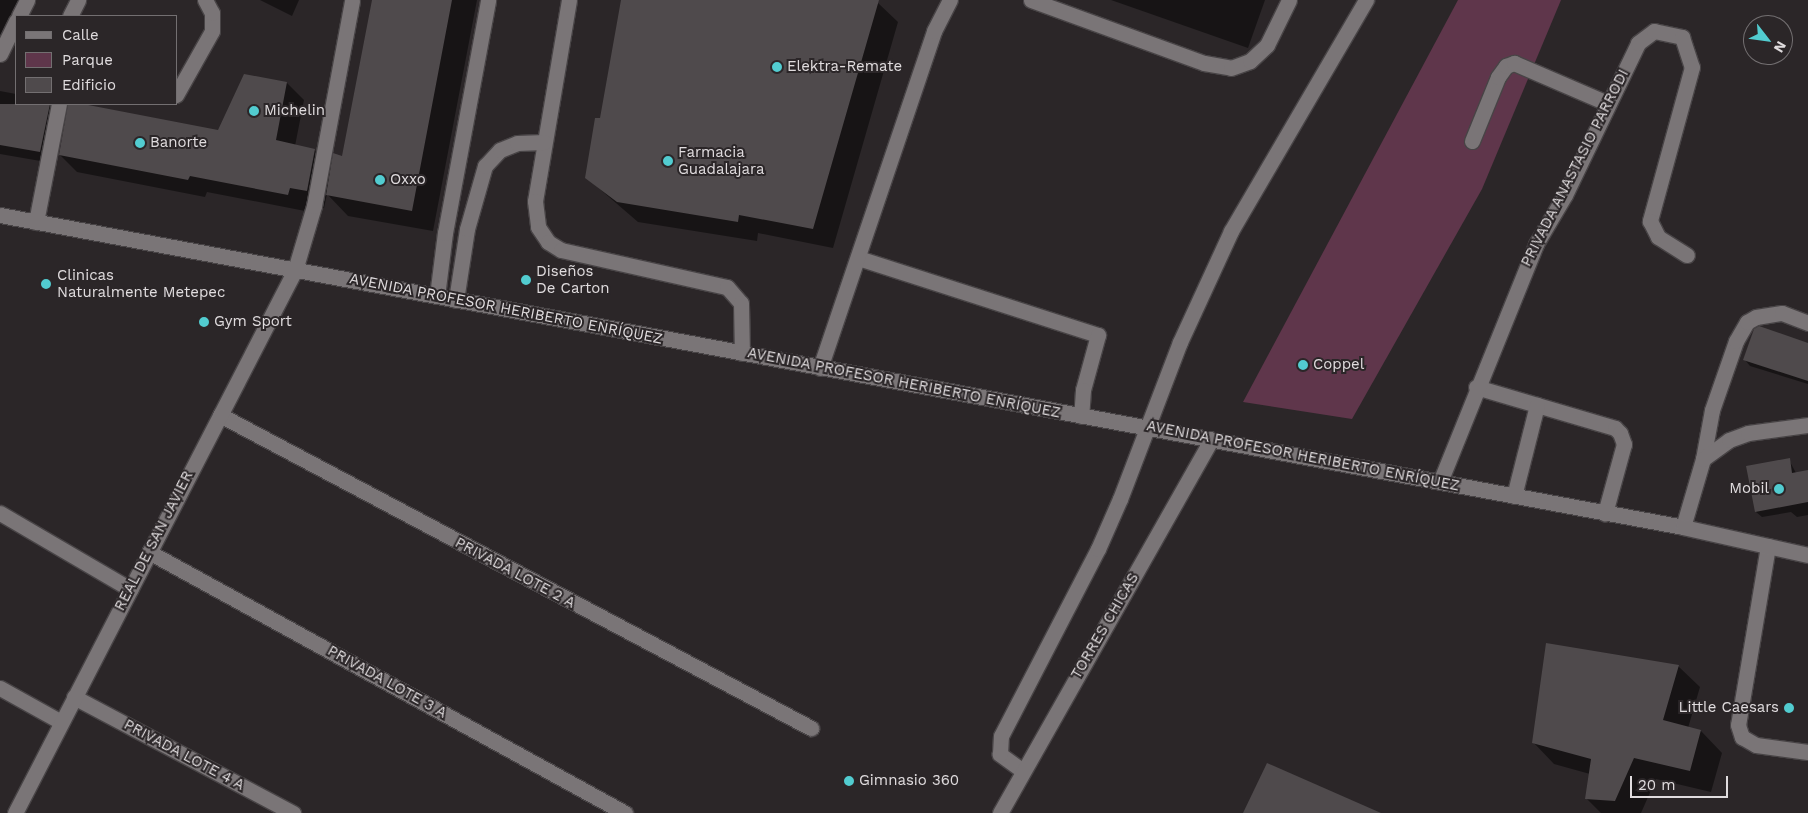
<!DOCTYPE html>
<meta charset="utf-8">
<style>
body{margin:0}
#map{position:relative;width:1808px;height:813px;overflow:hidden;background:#2b2628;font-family:"Work Sans",sans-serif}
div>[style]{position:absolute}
.green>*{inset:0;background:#5f364b}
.shadow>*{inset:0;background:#0007}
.building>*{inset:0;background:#4f4a4c}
.roads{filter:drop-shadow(1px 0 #484446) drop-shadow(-1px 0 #484446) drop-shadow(0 1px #484446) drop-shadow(0 -1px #484446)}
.lane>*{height:15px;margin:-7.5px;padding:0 7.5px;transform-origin:7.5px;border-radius:7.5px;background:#7a7577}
.street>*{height:15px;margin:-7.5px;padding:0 7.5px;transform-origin:7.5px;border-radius:7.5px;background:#7a7577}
.secondary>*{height:15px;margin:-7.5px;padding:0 7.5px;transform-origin:7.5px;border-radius:7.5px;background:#7a7577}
.dots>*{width:14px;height:14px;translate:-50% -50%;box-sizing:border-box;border:2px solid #2b2628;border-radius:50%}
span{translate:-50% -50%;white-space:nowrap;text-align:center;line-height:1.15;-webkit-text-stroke:4px #2b2628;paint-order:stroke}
.poi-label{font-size:15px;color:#e0dcde}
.left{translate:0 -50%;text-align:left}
.right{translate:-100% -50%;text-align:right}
.street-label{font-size:15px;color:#e0dcde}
.legend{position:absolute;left:15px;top:15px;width:162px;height:90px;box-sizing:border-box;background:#2b2628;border:1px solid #736f71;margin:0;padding:6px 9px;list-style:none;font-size:15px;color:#e0dcde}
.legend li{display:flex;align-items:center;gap:10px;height:25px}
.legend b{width:25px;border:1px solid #736f71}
.north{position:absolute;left:1743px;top:15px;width:50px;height:50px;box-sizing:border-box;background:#2b2628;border:1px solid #736f71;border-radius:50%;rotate:120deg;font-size:14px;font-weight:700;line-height:20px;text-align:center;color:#e0dcde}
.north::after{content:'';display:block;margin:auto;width:18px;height:22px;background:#52ccd0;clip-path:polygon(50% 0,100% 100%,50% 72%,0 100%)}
.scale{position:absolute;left:1630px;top:776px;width:98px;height:22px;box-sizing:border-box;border:2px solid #e0dcde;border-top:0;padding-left:6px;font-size:15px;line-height:18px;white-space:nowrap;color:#e0dcde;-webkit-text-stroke:4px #2b2628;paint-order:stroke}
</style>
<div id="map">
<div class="green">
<i style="clip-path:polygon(1458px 0,1561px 0,1482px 189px,1352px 419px,1243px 402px)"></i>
</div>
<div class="shadow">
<i style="clip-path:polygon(0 0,25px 0,0 49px)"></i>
<i style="clip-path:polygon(260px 0,299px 0,292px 16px)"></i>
<i style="clip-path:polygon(373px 0,477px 0,433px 231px,348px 216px,327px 194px,324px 208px,307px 204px,305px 211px,207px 192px,205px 197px,77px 172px,60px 155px,69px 104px,219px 131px,287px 83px,304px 100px,295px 146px,314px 150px,332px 168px,343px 157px)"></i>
<i style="clip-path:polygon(623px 0,862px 0,878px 3px,898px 22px,833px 248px,758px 233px,757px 241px,638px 222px,587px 178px,601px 119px)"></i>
<i style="clip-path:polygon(1111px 0,1265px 0,1248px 48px)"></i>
<i style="clip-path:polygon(0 91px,16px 94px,16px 104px,54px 104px,52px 163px,0 154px)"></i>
<i style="clip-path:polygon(1808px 345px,1808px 384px,1750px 366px,1745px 360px)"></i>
<i style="clip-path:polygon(1789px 460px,1796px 473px,1808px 471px,1808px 515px,1797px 517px,1791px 512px,1762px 517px,1756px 512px)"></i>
<i style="clip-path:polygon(1678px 666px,1700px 687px,1688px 728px,1701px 731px,1722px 753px,1711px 792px,1656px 779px,1641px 813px,1601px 813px,1586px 798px,1590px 774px,1554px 764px,1533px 742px)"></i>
</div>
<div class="building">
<i style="clip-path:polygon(372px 0,452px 0,412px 211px,326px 195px,333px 153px,342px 156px)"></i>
<i style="clip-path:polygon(621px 0,879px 0,813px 229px,739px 215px,738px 222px,617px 202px,585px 178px,595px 118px,600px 118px)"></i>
<i style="clip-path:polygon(244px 74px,287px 82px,276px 140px,315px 149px,307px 191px,290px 188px,288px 195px,190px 176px,188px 180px,59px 155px,68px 104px,83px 104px,218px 130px)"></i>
<i style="clip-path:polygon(0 104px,50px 104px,40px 152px,0 145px)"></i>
<i style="clip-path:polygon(1759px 326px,1808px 343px,1808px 381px,1743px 360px,1754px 329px)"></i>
<i style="clip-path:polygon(1790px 458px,1792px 473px,1808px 470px,1808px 502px,1755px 512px,1746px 466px)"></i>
<i style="clip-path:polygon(1546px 643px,1679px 665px,1663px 720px,1701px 730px,1690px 771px,1634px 758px,1615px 801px,1585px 799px,1591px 759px,1532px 743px)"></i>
<i style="clip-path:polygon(1267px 763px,1381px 813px,1243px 813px)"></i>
</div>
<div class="roads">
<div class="lane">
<i style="left:569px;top:0;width:204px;rotate:99.6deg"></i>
<i style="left:535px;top:201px;width:26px;rotate:83deg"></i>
<i style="left:538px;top:227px;width:18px;rotate:56deg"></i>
<i style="left:548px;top:242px;width:15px;rotate:32deg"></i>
<i style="left:561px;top:250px;width:170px;rotate:12.6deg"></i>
<i style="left:727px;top:287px;width:21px;rotate:49deg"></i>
<i style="left:741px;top:303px;width:50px;rotate:88.9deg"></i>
<i style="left:1031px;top:0;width:184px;rotate:20deg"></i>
<i style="left:1204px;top:63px;width:27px;rotate:10deg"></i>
<i style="left:1231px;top:68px;width:20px;rotate:-20deg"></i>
<i style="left:1250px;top:61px;width:23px;rotate:-43deg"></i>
<i style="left:1267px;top:45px;width:50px;rotate:-63.9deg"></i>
<i style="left:19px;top:16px;width:18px;rotate:-63deg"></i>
<i style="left:70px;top:16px;width:18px;rotate:-63deg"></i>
<i style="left:0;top:54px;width:37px;rotate:-64deg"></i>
<i style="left:176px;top:95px;width:73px;rotate:-60.6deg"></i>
<i style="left:212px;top:31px;width:18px;rotate:-90deg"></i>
<i style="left:212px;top:13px;width:15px;rotate:-118deg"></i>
<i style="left:1472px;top:141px;width:69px;rotate:-67.9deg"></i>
<i style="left:1498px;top:77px;width:14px;rotate:-54deg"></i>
<i style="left:1506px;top:66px;width:9px;rotate:-21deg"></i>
<i style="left:1514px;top:63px;width:103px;rotate:23.3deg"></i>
<i style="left:36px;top:222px;width:120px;rotate:-79deg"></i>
<i style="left:858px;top:258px;width:252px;rotate:17.8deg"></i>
<i style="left:1098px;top:335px;width:57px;rotate:105.3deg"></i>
<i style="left:1083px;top:390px;width:26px;rotate:94deg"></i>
<i style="left:295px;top:270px;width:67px;rotate:-73.5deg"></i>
<i style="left:314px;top:206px;width:209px;rotate:-79.5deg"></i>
<i style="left:437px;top:296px;width:64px;rotate:-82.8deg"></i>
<i style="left:445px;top:233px;width:237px;rotate:-79.5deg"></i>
<i style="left:456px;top:300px;width:72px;rotate:-81.2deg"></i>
<i style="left:467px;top:229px;width:66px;rotate:-74.1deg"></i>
<i style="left:485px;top:166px;width:22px;rotate:-47deg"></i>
<i style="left:500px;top:150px;width:18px;rotate:-22deg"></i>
<i style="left:517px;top:143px;width:27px;rotate:-2deg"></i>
<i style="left:820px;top:368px;width:356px;rotate:-71.3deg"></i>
<i style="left:934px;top:31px;width:35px;rotate:-63deg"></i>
<i style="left:1476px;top:387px;width:145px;rotate:16.4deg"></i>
<i style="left:1615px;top:428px;width:7px;rotate:45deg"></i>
<i style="left:1620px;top:433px;width:12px;rotate:70deg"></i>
<i style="left:1624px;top:444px;width:72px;rotate:105.4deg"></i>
<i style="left:1703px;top:459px;width:50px;rotate:-79.6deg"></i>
<i style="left:1712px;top:410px;width:73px;rotate:-70.8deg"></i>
<i style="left:1736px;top:341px;width:22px;rotate:-60deg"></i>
<i style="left:1747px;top:322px;width:10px;rotate:-29deg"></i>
<i style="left:1756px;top:317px;width:26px;rotate:-9deg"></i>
<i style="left:1782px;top:313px;width:28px;rotate:21deg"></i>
<i style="left:1440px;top:482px;width:257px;rotate:-68deg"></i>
<i style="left:1536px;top:244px;width:57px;rotate:-59.4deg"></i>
<i style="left:1565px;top:195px;width:169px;rotate:-64.3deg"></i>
<i style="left:1638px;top:43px;width:20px;rotate:-37deg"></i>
<i style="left:1654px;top:31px;width:29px;rotate:12deg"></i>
<i style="left:1682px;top:37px;width:32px;rotate:72deg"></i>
<i style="left:1692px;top:67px;width:160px;rotate:105.3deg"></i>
<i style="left:1650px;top:221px;width:18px;rotate:63deg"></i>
<i style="left:1658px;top:237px;width:34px;rotate:32deg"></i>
<i style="left:1514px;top:496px;width:94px;rotate:-75.8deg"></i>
<i style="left:1683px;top:527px;width:71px;rotate:-73.6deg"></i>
<i style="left:1703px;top:459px;width:32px;rotate:-36deg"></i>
<i style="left:1729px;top:440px;width:20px;rotate:-20deg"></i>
<i style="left:1748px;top:433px;width:61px;rotate:-7.6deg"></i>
<i style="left:1768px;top:546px;width:181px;rotate:99.5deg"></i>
<i style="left:1738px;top:725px;width:13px;rotate:72deg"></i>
<i style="left:1742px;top:737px;width:16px;rotate:30deg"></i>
<i style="left:1756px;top:745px;width:52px;rotate:7.7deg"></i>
<i style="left:1023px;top:771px;width:29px;rotate:-144deg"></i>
<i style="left:1000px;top:754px;width:18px;rotate:-87deg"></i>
<i style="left:1001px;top:736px;width:211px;rotate:-62.6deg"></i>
<i style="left:1098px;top:549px;width:55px;rotate:-66.3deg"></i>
<i style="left:1120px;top:499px;width:168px;rotate:-69.1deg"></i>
<i style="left:1180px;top:342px;width:122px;rotate:-65.3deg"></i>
<i style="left:1231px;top:231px;width:268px;rotate:-59.7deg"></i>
</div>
<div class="street">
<i style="left:220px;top:415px;width:669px;rotate:27.91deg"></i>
<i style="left:0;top:513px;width:151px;rotate:30.3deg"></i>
<i style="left:149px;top:552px;width:543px;rotate:28.74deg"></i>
<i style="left:0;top:688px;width:70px;rotate:29.1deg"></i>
<i style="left:74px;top:697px;width:248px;rotate:27.9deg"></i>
<i style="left:15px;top:813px;width:611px;rotate:-62.72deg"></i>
<i style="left:1000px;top:813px;width:429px;rotate:-60.5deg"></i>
</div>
<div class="secondary">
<i style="left:0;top:215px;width:1712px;rotate:10.5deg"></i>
<i style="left:1683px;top:527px;width:128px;rotate:12.6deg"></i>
</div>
</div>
<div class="dots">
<i style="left:777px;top:67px;background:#52ccd0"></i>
<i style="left:254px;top:111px;background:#52ccd0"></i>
<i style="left:140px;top:143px;background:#52ccd0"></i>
<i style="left:668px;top:161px;background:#52ccd0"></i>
<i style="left:380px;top:180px;background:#52ccd0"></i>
<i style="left:526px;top:280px;background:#52ccd0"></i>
<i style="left:46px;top:284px;background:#52ccd0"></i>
<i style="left:204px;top:322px;background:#52ccd0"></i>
<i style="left:1303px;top:365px;background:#52ccd0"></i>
<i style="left:1779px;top:489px;background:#52ccd0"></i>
<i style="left:1789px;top:708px;background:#52ccd0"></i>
<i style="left:849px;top:781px;background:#52ccd0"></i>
</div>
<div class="poi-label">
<span class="left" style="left:787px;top:67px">Elektra-Remate</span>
<span class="left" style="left:264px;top:111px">Michelin</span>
<span class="left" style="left:150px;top:143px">Banorte</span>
<span class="left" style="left:678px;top:161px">Farmacia<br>Guadalajara</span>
<span class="left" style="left:390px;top:180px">Oxxo</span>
<span class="left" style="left:536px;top:280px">Diseños<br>De Carton</span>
<span class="left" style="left:57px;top:284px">Clinicas<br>Naturalmente Metepec</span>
<span class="left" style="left:214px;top:322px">Gym Sport</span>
<span class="left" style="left:1313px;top:365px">Coppel</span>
<span class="right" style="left:1769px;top:489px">Mobil</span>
<span class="right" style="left:1779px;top:708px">Little Caesars</span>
<span class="left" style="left:859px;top:781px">Gimnasio 360</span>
</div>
<div class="street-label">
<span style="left:1575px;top:168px;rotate:-63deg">PRIVADA ANASTASIO PARRODI</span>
<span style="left:506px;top:309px;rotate:11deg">AVENIDA PROFESOR HERIBERTO ENRÍQUEZ</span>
<span style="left:904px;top:383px;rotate:11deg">AVENIDA PROFESOR HERIBERTO ENRÍQUEZ</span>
<span style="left:1303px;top:456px;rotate:11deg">AVENIDA PROFESOR HERIBERTO ENRÍQUEZ</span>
<span style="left:154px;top:541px;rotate:-63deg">REAL DE SAN JAVIER</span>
<span style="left:515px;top:573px;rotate:28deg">PRIVADA LOTE 2 A</span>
<span style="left:1105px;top:626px;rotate:-60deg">TORRES CHICAS</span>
<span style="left:387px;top:682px;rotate:29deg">PRIVADA LOTE 3 A</span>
<span style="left:184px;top:755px;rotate:28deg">PRIVADA LOTE 4 A</span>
</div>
<ul class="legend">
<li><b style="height:6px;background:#7a7577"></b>Calle</li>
<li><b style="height:14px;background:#5f364b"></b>Parque</li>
<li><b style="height:14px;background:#4f4a4c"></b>Edificio</li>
</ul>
<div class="north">N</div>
<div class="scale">20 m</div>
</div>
